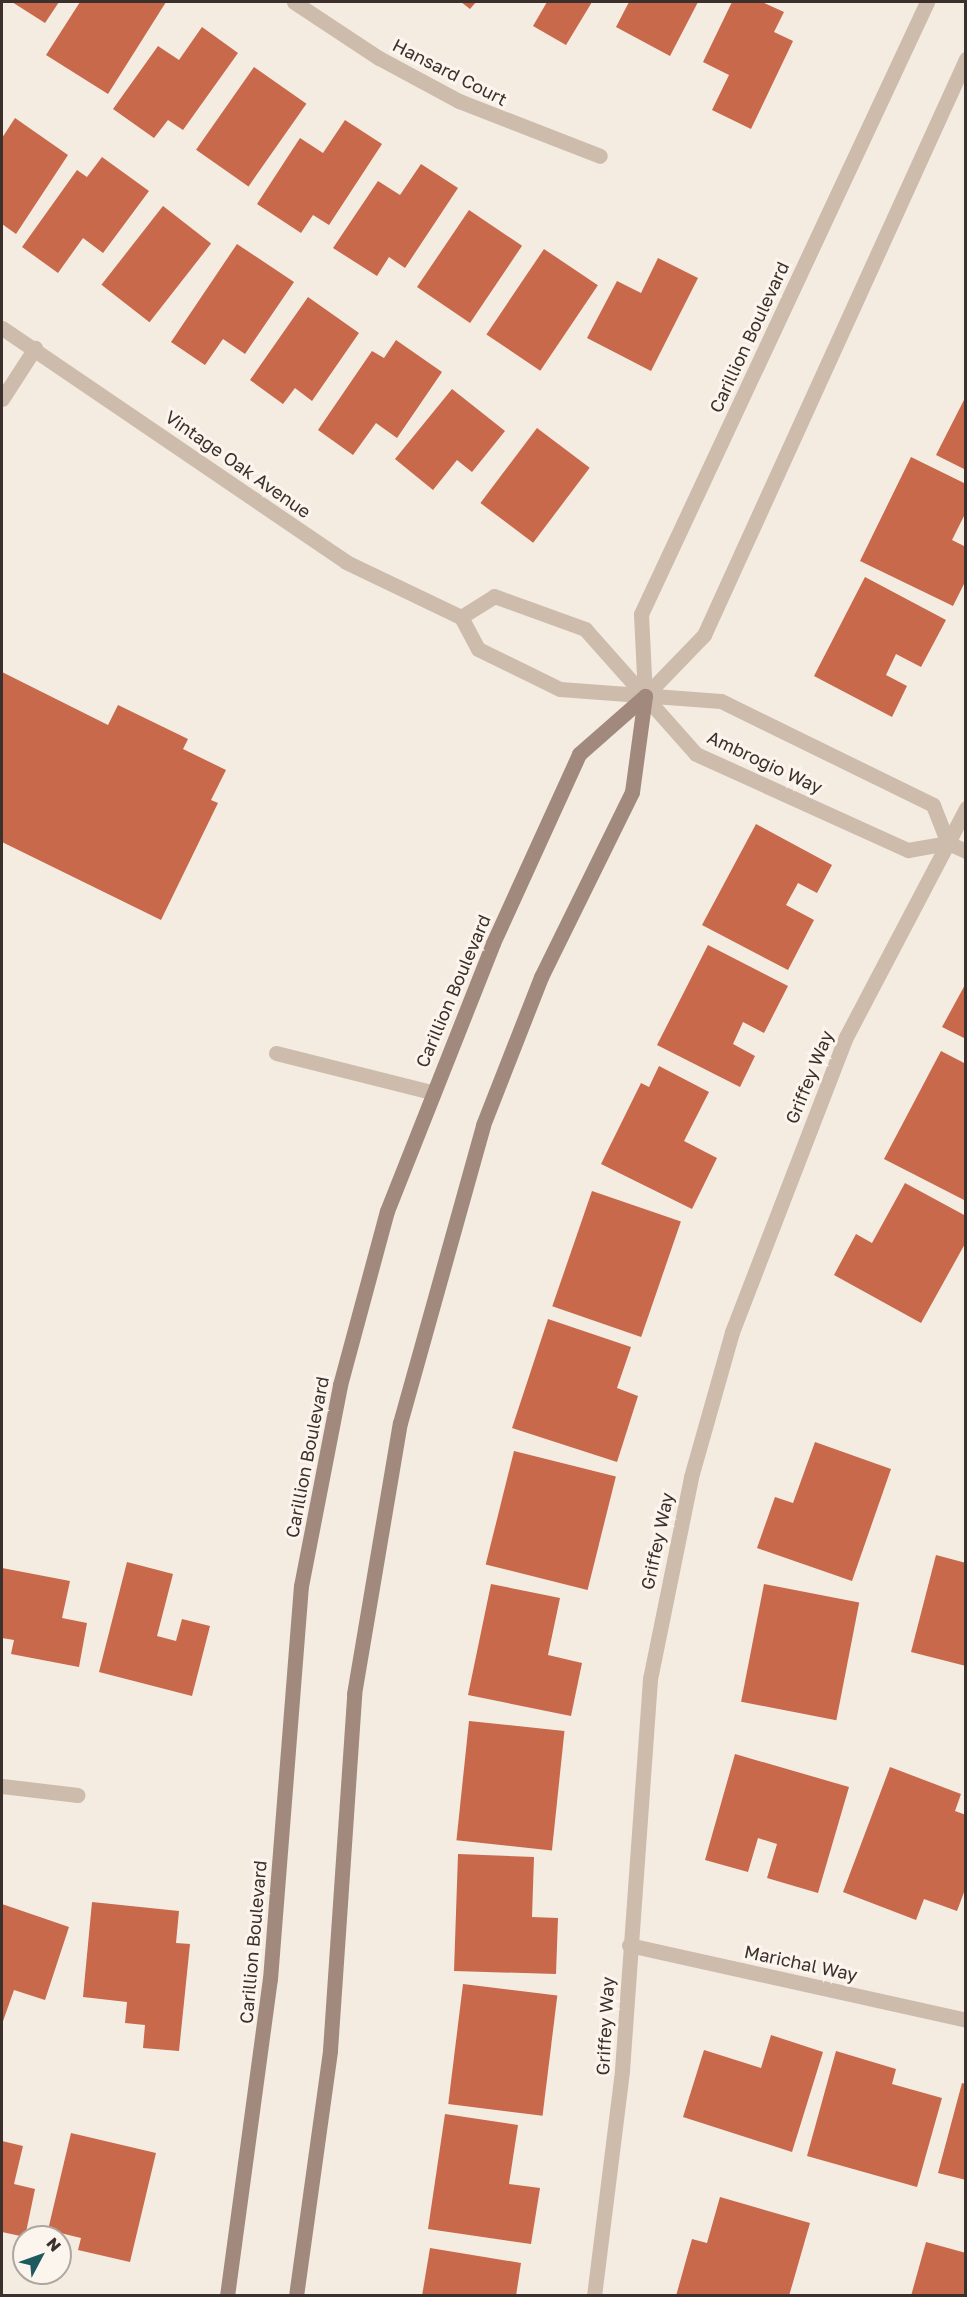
<!DOCTYPE html>
<style>
body{margin:0}
#map{position:relative;width:967px;height:2297px;overflow:hidden;background:#f4ebe1;font-family:"Golos Text",sans-serif}
div>[style]{position:absolute}
.building>*{inset:0;background:#c8694b;transform-origin:0 0}
.lane>*{height:15px;margin:-7.5px;padding:0 7.5px;transform-origin:7.5px;border-radius:7.5px;background:#cdbbac}
.street>*{height:15px;margin:-7.5px;padding:0 7.5px;transform-origin:7.5px;border-radius:7.5px;background:#cdbbac}
.secondary>*{height:15px;margin:-7.5px;padding:0 7.5px;transform-origin:7.5px;border-radius:7.5px;background:#a18a7d}
span{translate:-50% -50%;white-space:nowrap;text-align:center;line-height:1.15;-webkit-text-stroke:6px #fbf5ee;paint-order:stroke}
.street-label{font-size:18px;color:#3b302b}
.frame{position:absolute;inset:0;border:3px solid #3b302b;pointer-events:none}
.north{position:absolute;left:12px;top:2225px;width:60px;height:60px;box-sizing:border-box;background:#fbf5ee;border:2px solid #aea6a0;border-radius:50%;rotate:49deg;font-size:16px;font-weight:700;line-height:24px;text-align:center;color:#3b302b}
.north::after{content:'';display:block;margin:auto;width:21px;height:27px;background:#1f5a5e;clip-path:polygon(50% 0,100% 100%,50% 72%,0 100%)}
</style>
<div id="map">
<div class="building">
<i style="clip-path:polygon(12px 2px,59px 2px,45px 23px)"></i>
<i style="clip-path:polygon(80px 2px,166px 2px,108px 94px,46px 55px)"></i>
<i style="clip-path:polygon(461px 2px,476px 2px,470px 9px)"></i>
<i style="clip-path:polygon(547px 2px,592px 2px,566px 45px,533px 26px)"></i>
<i style="clip-path:polygon(629px 2px,698px 2px,670px 56px,616px 27px)"></i>
<i style="clip-path:polygon(732px 2px,762px 2px,784px 12px,774px 32px,793px 41px,751px 129px,712px 110px,729px 75px,703px 62px)"></i>
<i style="clip-path:polygon(202px 27px,238px 53px,183px 130px,168px 120px,154px 138px,113px 109px,158px 46px,179px 60px)"></i>
<i style="left:254px;top:67px;width:64px;height:101px;rotate:35deg"></i>
<i style="clip-path:polygon(15px 118px,68px 155px,16px 234px,2px 224px,2px 138px)"></i>
<i style="clip-path:polygon(345px 120px,382px 144px,329px 225px,313px 215px,301px 233px,257px 204px,300px 138px,323px 153px)"></i>
<i style="clip-path:polygon(102px 157px,149px 191px,103px 253px,83px 238px,58px 273px,22px 247px,77px 170px,87px 177px)"></i>
<i style="clip-path:polygon(421px 164px,458px 188px,405px 268px,389px 257px,377px 276px,333px 248px,378px 181px,400px 195px)"></i>
<i style="left:163px;top:206px;width:61px;height:100px;rotate:38deg"></i>
<i style="left:469px;top:210px;width:64px;height:93px;rotate:34deg"></i>
<i style="clip-path:polygon(237px 244px,294px 282px,245px 354px,223px 339px,205px 365px,171px 342px)"></i>
<i style="left:544px;top:249px;width:65px;height:103px;rotate:34deg"></i>
<i style="clip-path:polygon(658px 258px,698px 278px,651px 371px,587px 338px,617px 281px,641px 293px)"></i>
<i style="clip-path:polygon(308px 297px,359px 333px,312px 401px,295px 388px,283px 404px,250px 380px)"></i>
<i style="clip-path:polygon(396px 340px,442px 372px,397px 438px,376px 423px,353px 455px,318px 430px,372px 351px,384px 358px)"></i>
<i style="clip-path:polygon(452px 389px,505px 431px,472px 472px,457px 460px,433px 490px,395px 459px)"></i>
<i style="clip-path:polygon(966px 396px,966px 470px,936px 455px)"></i>
<i style="left:537px;top:428px;width:66px;height:94px;rotate:37deg"></i>
<i style="clip-path:polygon(911px 457px,966px 484px,966px 512px,952px 540px,966px 547px,966px 580px,953px 606px,860px 561px)"></i>
<i style="clip-path:polygon(865px 577px,946px 620px,921px 667px,896px 654px,886px 675px,907px 686px,892px 717px,814px 676px)"></i>
<i style="clip-path:polygon(2px 672px,108px 725px,118px 705px,188px 739px,183px 749px,226px 770px,211px 800px,218px 803px,161px 920px,2px 842px)"></i>
<i style="clip-path:polygon(756px 824px,832px 865px,817px 893px,798px 883px,786px 905px,814px 920px,788px 970px,702px 925px)"></i>
<i style="clip-path:polygon(708px 945px,788px 986px,764px 1033px,743px 1022px,733px 1044px,755px 1056px,740px 1087px,657px 1045px)"></i>
<i style="clip-path:polygon(966px 983px,966px 1039px,942px 1027px)"></i>
<i style="clip-path:polygon(941px 1051px,966px 1064px,966px 1201px,884px 1159px)"></i>
<i style="clip-path:polygon(659px 1066px,709px 1092px,684px 1141px,717px 1158px,692px 1209px,601px 1164px,641px 1083px,649px 1087px)"></i>
<i style="clip-path:polygon(905px 1183px,966px 1216px,966px 1242px,921px 1323px,834px 1275px,856px 1234px,872px 1243px)"></i>
<i style="left:592px;top:1191px;width:94px;height:122px;rotate:19deg"></i>
<i style="clip-path:polygon(548px 1319px,631px 1347px,617px 1388px,638px 1396px,617px 1462px,512px 1428px)"></i>
<i style="clip-path:polygon(815px 1442px,891px 1469px,852px 1581px,757px 1548px,775px 1497px,793px 1503px)"></i>
<i style="left:514px;top:1451px;width:105px;height:117px;rotate:14deg"></i>
<i style="clip-path:polygon(936px 1555px,966px 1563px,966px 1666px,911px 1652px)"></i>
<i style="clip-path:polygon(127px 1562px,173px 1574px,157px 1636px,176px 1641px,182px 1619px,210px 1626px,192px 1696px,99px 1672px)"></i>
<i style="clip-path:polygon(2px 1568px,70px 1581px,62px 1618px,87px 1623px,79px 1667px,11px 1654px,14px 1640px,2px 1638px)"></i>
<i style="clip-path:polygon(491px 1584px,560px 1598px,548px 1655px,582px 1663px,571px 1716px,468px 1695px)"></i>
<i style="left:764px;top:1584px;width:97px;height:120px;rotate:11deg"></i>
<i style="left:469px;top:1721px;width:96px;height:120px;rotate:6deg"></i>
<i style="clip-path:polygon(735px 1754px,849px 1787px,818px 1893px,767px 1878px,777px 1844px,758px 1838px,748px 1872px,705px 1860px)"></i>
<i style="clip-path:polygon(890px 1767px,961px 1794px,955px 1811px,966px 1815px,966px 1887px,957px 1911px,924px 1899px,916px 1920px,843px 1892px)"></i>
<i style="clip-path:polygon(458px 1854px,534px 1857px,532px 1917px,558px 1918px,556px 1974px,454px 1971px)"></i>
<i style="clip-path:polygon(92px 1902px,179px 1911px,176px 1943px,190px 1944px,179px 2051px,143px 2048px,145px 2025px,125px 2023px,127px 2002px,83px 1997px)"></i>
<i style="clip-path:polygon(2px 1904px,69px 1927px,45px 2000px,14px 1990px,2px 2024px)"></i>
<i style="left:463px;top:1984px;width:95px;height:121px;rotate:7deg"></i>
<i style="clip-path:polygon(771px 2035px,823px 2052px,792px 2152px,683px 2117px,704px 2050px,761px 2068px)"></i>
<i style="clip-path:polygon(836px 2051px,896px 2069px,892px 2084px,942px 2098px,917px 2187px,807px 2156px)"></i>
<i style="clip-path:polygon(962px 2083px,966px 2084px,966px 2180px,938px 2173px)"></i>
<i style="clip-path:polygon(445px 2114px,518px 2125px,509px 2184px,540px 2188px,531px 2244px,428px 2229px)"></i>
<i style="clip-path:polygon(71px 2133px,156px 2153px,130px 2262px,78px 2250px,81px 2238px,48px 2230px)"></i>
<i style="clip-path:polygon(2px 2141px,23px 2146px,14px 2184px,35px 2189px,25px 2237px,2px 2232px)"></i>
<i style="clip-path:polygon(720px 2197px,810px 2223px,789px 2296px,676px 2296px,692px 2239px,707px 2243px)"></i>
<i style="clip-path:polygon(926px 2242px,966px 2253px,966px 2296px,911px 2296px)"></i>
<i style="clip-path:polygon(430px 2248px,521px 2263px,516px 2296px,422px 2296px)"></i>
</div>
<div class="lane">
<i style="left:2px;top:399px;width:61px;rotate:-57.1deg"></i>
<i style="left:276px;top:1053px;width:160px;rotate:14.1deg"></i>
</div>
<div class="street">
<i style="left:294px;top:2px;width:102px;rotate:33.4deg"></i>
<i style="left:379px;top:58px;width:91px;rotate:28.3deg"></i>
<i style="left:459px;top:101px;width:151px;rotate:21.3deg"></i>
<i style="left:2px;top:328px;width:416px;rotate:34.2deg"></i>
<i style="left:346px;top:562px;width:127px;rotate:25.6deg"></i>
<i style="left:461px;top:617px;width:36px;rotate:62deg"></i>
<i style="left:478px;top:649px;width:91px;rotate:26deg"></i>
<i style="left:560px;top:689px;width:161px;rotate:4.3deg"></i>
<i style="left:721px;top:701px;width:236px;rotate:26.1deg"></i>
<i style="left:933px;top:805px;width:41px;rotate:68.5deg"></i>
<i style="left:461px;top:617px;width:39px;rotate:-32deg"></i>
<i style="left:494px;top:596px;width:97px;rotate:19.9deg"></i>
<i style="left:585px;top:629px;width:167px;rotate:48.4deg"></i>
<i style="left:696px;top:754px;width:233px;rotate:24.4deg"></i>
<i style="left:908px;top:850px;width:41px;rotate:-9.9deg"></i>
<i style="left:948px;top:843px;width:20px;rotate:24deg"></i>
<i style="left:645px;top:696px;width:82px;rotate:-92.8deg"></i>
<i style="left:641px;top:614px;width:676px;rotate:-64.95deg"></i>
<i style="left:645px;top:696px;width:85px;rotate:-46deg"></i>
<i style="left:704px;top:635px;width:633px;rotate:-65.54deg"></i>
<i style="left:2px;top:1786px;width:76px;rotate:6.8deg"></i>
<i style="left:629px;top:1945px;width:345px;rotate:12.5deg"></i>
<i style="left:594px;top:2296px;width:228px;rotate:-82.9deg"></i>
<i style="left:622px;top:2070px;width:392px;rotate:-85.9deg"></i>
<i style="left:650px;top:1679px;width:206px;rotate:-78.5deg"></i>
<i style="left:691px;top:1477px;width:151px;rotate:-74.2deg"></i>
<i style="left:732px;top:1332px;width:316px;rotate:-68.9deg"></i>
<i style="left:846px;top:1037px;width:259px;rotate:-62.3deg"></i>
</div>
<div class="secondary">
<i style="left:227px;top:2296px;width:320px;rotate:-82.3deg"></i>
<i style="left:270px;top:1979px;width:394px;rotate:-85.5deg"></i>
<i style="left:301px;top:1586px;width:205px;rotate:-79deg"></i>
<i style="left:340px;top:1385px;width:180px;rotate:-74.9deg"></i>
<i style="left:387px;top:1211px;width:288px;rotate:-68.4deg"></i>
<i style="left:493px;top:943px;width:208px;rotate:-65.5deg"></i>
<i style="left:579px;top:754px;width:88px;rotate:-41.3deg"></i>
<i style="left:296px;top:2296px;width:248px;rotate:-82.1deg"></i>
<i style="left:330px;top:2050px;width:357px;rotate:-86.1deg"></i>
<i style="left:354px;top:1694px;width:275px;rotate:-80.4deg"></i>
<i style="left:400px;top:1423px;width:309px;rotate:-74.4deg"></i>
<i style="left:483px;top:1125px;width:159px;rotate:-68.6deg"></i>
<i style="left:541px;top:977px;width:206px;rotate:-63.8deg"></i>
<i style="left:632px;top:792px;width:97px;rotate:-82.3deg"></i>
</div>
<div class="street-label">
<span style="left:450px;top:72px;rotate:27deg">Hansard Court</span>
<span style="left:749px;top:337px;rotate:-65deg">Carillion Boulevard</span>
<span style="left:238px;top:464px;rotate:35deg">Vintage Oak Avenue</span>
<span style="left:765px;top:762px;rotate:25deg">Ambrogio Way</span>
<span style="left:453px;top:991px;rotate:-67deg">Carillion Boulevard</span>
<span style="left:809px;top:1077px;rotate:-68deg">Griffey Way</span>
<span style="left:307px;top:1457px;rotate:-79deg">Carillion Boulevard</span>
<span style="left:657px;top:1541px;rotate:-78deg">Griffey Way</span>
<span style="left:253px;top:1942px;rotate:-85deg">Carillion Boulevard</span>
<span style="left:801px;top:1963px;rotate:12deg">Marichal Way</span>
<span style="left:605px;top:2026px;rotate:-87deg">Griffey Way</span>
</div>
<div class="frame"></div>
<div class="north">N</div>
</div>
